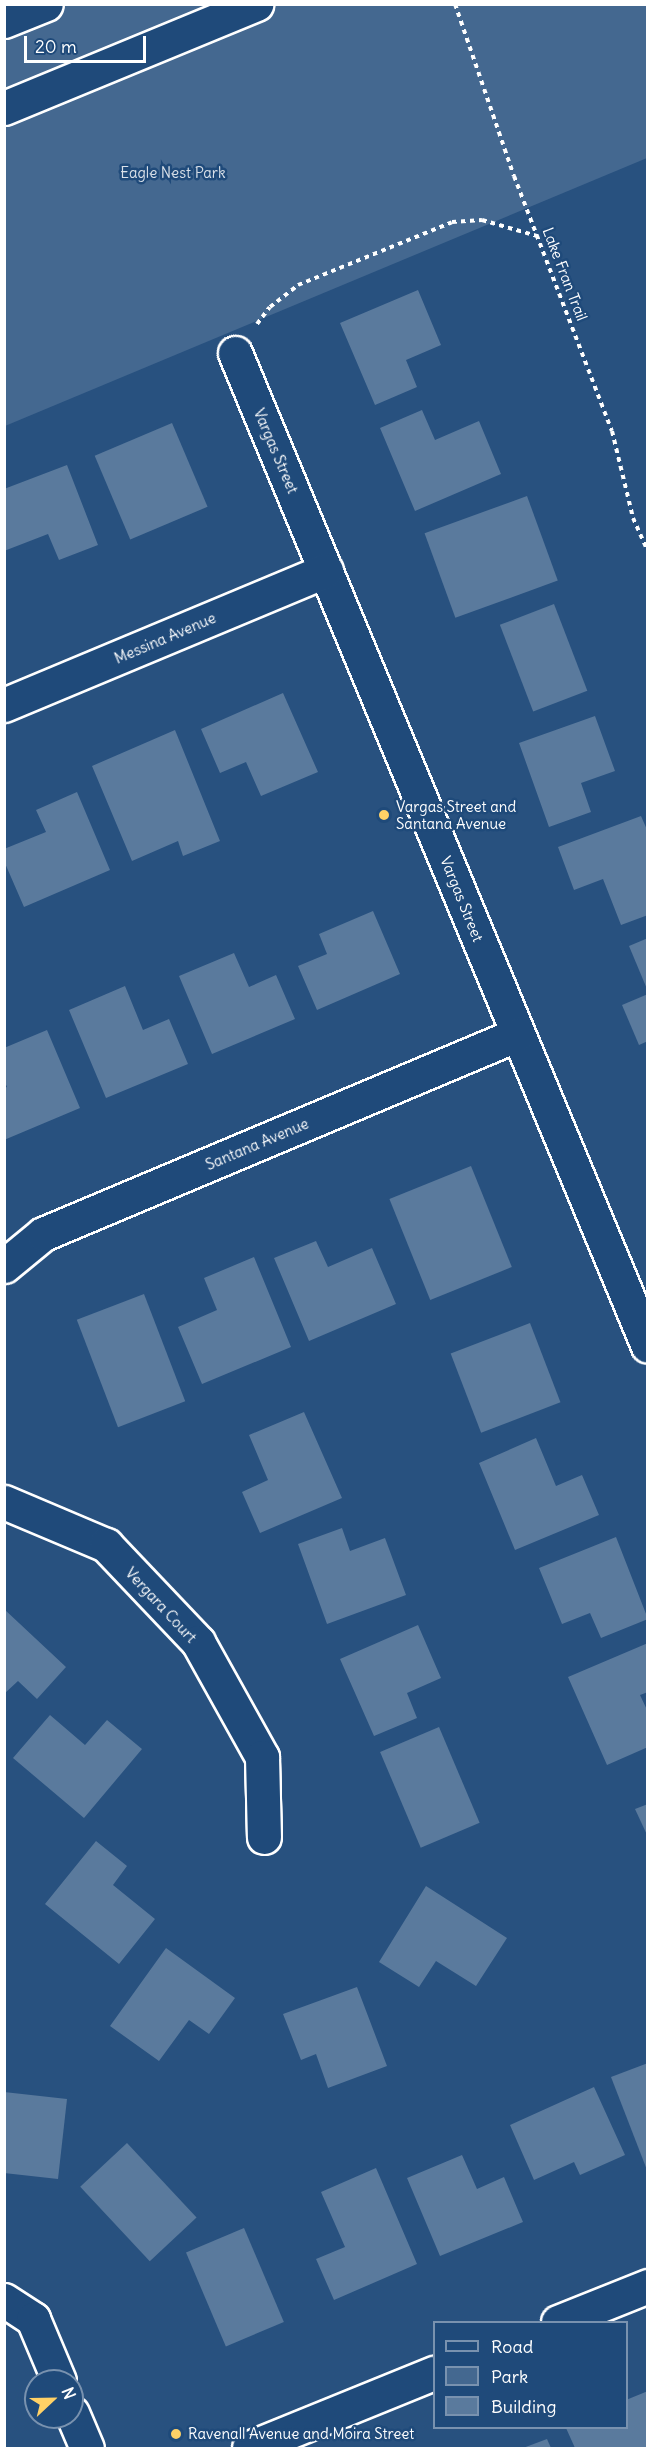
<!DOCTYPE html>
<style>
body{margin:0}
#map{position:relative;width:652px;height:2453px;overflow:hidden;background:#28517f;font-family:Delius,sans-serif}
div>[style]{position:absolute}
.green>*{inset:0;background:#446890}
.building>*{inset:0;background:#5a7a9d;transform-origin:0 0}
.path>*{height:4px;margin-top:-2px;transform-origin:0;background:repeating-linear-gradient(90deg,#fff 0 4.5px,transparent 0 9px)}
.roads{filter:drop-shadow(2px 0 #fff) drop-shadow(-2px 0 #fff) drop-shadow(0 2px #fff) drop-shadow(0 -2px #fff)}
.street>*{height:33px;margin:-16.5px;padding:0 16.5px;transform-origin:16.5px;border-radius:16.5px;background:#1f4a7a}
.secondary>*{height:33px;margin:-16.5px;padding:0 16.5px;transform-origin:16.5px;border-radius:16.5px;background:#1f4a7a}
.dots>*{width:16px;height:16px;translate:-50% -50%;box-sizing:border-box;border:3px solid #1f4a7a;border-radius:50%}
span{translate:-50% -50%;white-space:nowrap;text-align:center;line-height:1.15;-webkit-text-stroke:5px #1f4a7a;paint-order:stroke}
.park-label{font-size:15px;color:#dae1e9}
.street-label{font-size:15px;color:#fff}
.poi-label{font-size:15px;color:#fff}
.left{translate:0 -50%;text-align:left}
.frame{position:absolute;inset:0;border:6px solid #fff;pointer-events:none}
.legend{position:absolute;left:433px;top:2321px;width:195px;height:108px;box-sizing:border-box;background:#1f4a7a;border:2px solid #7992af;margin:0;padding:8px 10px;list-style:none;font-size:18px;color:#fff}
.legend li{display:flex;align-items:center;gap:12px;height:30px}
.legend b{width:30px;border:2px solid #7992af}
.north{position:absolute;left:24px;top:2369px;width:60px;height:60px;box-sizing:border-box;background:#1f4a7a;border:2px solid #7992af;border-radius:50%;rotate:68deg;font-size:16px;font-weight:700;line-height:24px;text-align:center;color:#fff}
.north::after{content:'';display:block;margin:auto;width:21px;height:27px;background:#ffd166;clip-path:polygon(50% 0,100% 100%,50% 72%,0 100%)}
.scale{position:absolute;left:24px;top:36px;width:122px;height:27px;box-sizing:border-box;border:3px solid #fff;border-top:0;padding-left:8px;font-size:18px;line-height:21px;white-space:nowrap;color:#fff;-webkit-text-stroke:4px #1f4a7a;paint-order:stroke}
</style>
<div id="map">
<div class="green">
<i style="clip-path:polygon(5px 5px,647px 5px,647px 158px,5px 426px)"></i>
</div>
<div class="building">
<i style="clip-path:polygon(418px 290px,441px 345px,406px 360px,417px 387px,375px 405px,340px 323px)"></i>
<i style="clip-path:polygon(422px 410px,435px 440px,479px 421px,501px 474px,415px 511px,380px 428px)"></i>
<i style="left:172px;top:423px;width:91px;height:84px;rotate:67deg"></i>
<i style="clip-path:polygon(67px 465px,98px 545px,59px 560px,48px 534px,4px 551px,4px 489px)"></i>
<i style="left:527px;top:496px;width:90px;height:109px;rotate:70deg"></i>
<i style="left:554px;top:604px;width:93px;height:58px;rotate:69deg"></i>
<i style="clip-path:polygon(283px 693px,318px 772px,261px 796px,246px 762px,220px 773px,201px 729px)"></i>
<i style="clip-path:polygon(595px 716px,615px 771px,581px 783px,591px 812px,549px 827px,519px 743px)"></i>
<i style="clip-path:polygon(175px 730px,220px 841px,183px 856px,178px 841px,132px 861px,92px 766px)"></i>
<i style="clip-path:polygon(77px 792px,110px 870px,24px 907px,4px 861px,4px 849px,46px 832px,36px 810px)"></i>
<i style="clip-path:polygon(641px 816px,648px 832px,648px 915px,621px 925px,603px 879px,574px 890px,558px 847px)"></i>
<i style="clip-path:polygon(373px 911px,400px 974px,317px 1010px,298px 966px,327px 954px,319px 934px)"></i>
<i style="clip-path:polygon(648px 938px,648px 989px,647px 989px,629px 946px)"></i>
<i style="clip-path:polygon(234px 953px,249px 987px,276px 975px,295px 1019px,212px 1054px,179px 976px)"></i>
<i style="clip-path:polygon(125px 986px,143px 1030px,169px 1019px,188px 1064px,106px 1098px,69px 1010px)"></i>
<i style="clip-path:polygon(648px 994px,648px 1041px,639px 1045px,622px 1005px)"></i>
<i style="clip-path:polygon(47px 1030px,80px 1108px,4px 1140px,4px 1088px,7px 1087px,4px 1080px,4px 1048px)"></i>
<i style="left:471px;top:1166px;width:109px;height:88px;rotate:68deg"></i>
<i style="clip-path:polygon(316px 1241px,328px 1267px,372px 1248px,396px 1304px,309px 1341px,274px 1258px)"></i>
<i style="clip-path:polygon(254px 1257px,291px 1347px,202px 1384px,178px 1327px,217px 1310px,204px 1278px)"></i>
<i style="left:144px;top:1294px;width:115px;height:72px;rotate:69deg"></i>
<i style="left:530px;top:1323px;width:85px;height:85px;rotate:69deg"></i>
<i style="clip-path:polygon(304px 1412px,342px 1498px,260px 1533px,242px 1492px,268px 1480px,249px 1435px)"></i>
<i style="clip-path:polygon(536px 1438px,556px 1486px,582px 1475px,599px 1515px,515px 1550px,479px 1463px)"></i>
<i style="clip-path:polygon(342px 1528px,350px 1551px,385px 1538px,406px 1595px,327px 1624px,298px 1544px)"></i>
<i style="clip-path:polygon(616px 1537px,648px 1619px,601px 1638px,590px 1613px,562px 1624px,539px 1568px)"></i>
<i style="clip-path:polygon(4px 1609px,66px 1667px,37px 1699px,18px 1681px,4px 1694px)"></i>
<i style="clip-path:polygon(418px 1625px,441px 1678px,407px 1693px,417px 1718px,374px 1736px,340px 1659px)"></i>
<i style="clip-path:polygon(648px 1643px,648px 1692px,640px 1695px,648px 1712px,648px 1747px,607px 1765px,568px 1677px)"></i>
<i style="clip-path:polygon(50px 1715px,85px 1745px,107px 1720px,142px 1749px,84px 1818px,13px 1758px)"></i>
<i style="left:439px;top:1727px;width:104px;height:64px;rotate:67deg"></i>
<i style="clip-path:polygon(648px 1804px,648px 1837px,635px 1809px)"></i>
<i style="clip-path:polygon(96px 1841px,127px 1866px,113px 1885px,155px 1919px,119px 1964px,45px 1904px)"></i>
<i style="clip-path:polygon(426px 1886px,507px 1938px,476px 1986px,436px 1961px,419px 1987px,379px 1962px)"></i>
<i style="clip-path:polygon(166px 1948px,235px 1998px,209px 2034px,189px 2020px,159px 2061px,110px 2026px)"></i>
<i style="clip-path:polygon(357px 1987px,387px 2066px,328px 2088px,316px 2054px,301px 2060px,283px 2014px)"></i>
<i style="clip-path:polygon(648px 2063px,648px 2170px,647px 2170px,611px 2077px)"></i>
<i style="clip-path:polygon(594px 2087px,625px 2155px,580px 2175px,574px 2162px,534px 2180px,510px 2125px)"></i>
<i style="clip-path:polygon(4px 2092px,67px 2099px,58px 2179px,4px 2173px)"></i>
<i style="left:127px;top:2143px;width:102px;height:64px;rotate:47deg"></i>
<i style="clip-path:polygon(462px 2155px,477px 2189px,504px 2177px,523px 2222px,440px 2256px,407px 2178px)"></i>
<i style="clip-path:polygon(376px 2168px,417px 2264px,334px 2300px,316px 2259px,345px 2247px,321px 2192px)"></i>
<i style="left:244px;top:2228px;width:102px;height:63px;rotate:67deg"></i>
<i style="clip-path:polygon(648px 2391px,648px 2448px,575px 2448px,566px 2428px,626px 2428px,626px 2400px)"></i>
<i style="clip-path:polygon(547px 2439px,551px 2448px,523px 2448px)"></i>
</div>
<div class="path">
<i style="left:455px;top:4px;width:182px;rotate:71.1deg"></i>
<i style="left:514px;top:176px;width:273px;rotate:69deg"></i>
<i style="left:612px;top:431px;width:89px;rotate:76.4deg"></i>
<i style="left:633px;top:518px;width:37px;rotate:66deg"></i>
<i style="left:257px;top:324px;width:21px;rotate:-53deg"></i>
<i style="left:270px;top:307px;width:36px;rotate:-38deg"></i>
<i style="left:298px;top:285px;width:166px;rotate:-22.2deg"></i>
<i style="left:452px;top:222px;width:30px;rotate:-4deg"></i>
<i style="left:482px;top:220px;width:57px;rotate:16.2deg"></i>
</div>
<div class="roads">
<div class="street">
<i style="left:235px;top:353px;width:1075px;rotate:67.42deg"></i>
<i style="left:4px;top:705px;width:349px;rotate:-22.7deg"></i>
<i style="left:4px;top:1266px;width:50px;rotate:-39.4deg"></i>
<i style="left:43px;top:1234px;width:515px;rotate:-22.83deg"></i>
<i style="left:4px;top:1502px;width:111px;rotate:22.9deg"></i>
<i style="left:106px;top:1545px;width:134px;rotate:46.5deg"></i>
<i style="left:198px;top:1642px;width:132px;rotate:60.9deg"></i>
<i style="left:262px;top:1757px;width:80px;rotate:88.6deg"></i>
<i style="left:4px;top:2300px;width:35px;rotate:33deg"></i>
<i style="left:33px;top:2319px;width:67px;rotate:67.2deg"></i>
<i style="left:558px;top:2322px;width:97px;rotate:-21.8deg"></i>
<i style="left:72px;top:2413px;width:38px;rotate:67deg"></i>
<i style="left:249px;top:2448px;width:200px;rotate:-22.1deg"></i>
</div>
<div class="secondary">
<i style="left:4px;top:21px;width:45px;rotate:-22deg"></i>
<i style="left:4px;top:108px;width:273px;rotate:-22.4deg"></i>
</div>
</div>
<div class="dots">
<i style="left:384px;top:815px;background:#ffd166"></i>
<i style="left:176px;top:2434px;background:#ffd166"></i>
</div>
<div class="park-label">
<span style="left:173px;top:173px">Eagle Nest Park</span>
</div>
<div class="street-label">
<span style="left:565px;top:274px;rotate:69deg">Lake Fran Trail</span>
<span style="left:276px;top:451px;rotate:67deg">Vargas Street</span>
<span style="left:165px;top:638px;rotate:-23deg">Messina Avenue</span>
<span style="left:462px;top:899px;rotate:68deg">Vargas Street</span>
<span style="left:257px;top:1144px;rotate:-23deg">Santana Avenue</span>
<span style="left:161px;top:1605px;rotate:47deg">Vergara Court</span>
</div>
<div class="poi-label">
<span class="left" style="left:396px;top:815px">Vargas Street and<br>Santana Avenue</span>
<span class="left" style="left:188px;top:2434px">Ravenall Avenue and Moira Street</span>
</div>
<div class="frame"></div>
<ul class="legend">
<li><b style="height:8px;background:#1f4a7a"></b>Road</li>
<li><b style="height:16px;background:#446890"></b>Park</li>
<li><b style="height:16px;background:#5a7a9d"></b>Building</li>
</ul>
<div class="north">N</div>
<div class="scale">20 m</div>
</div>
